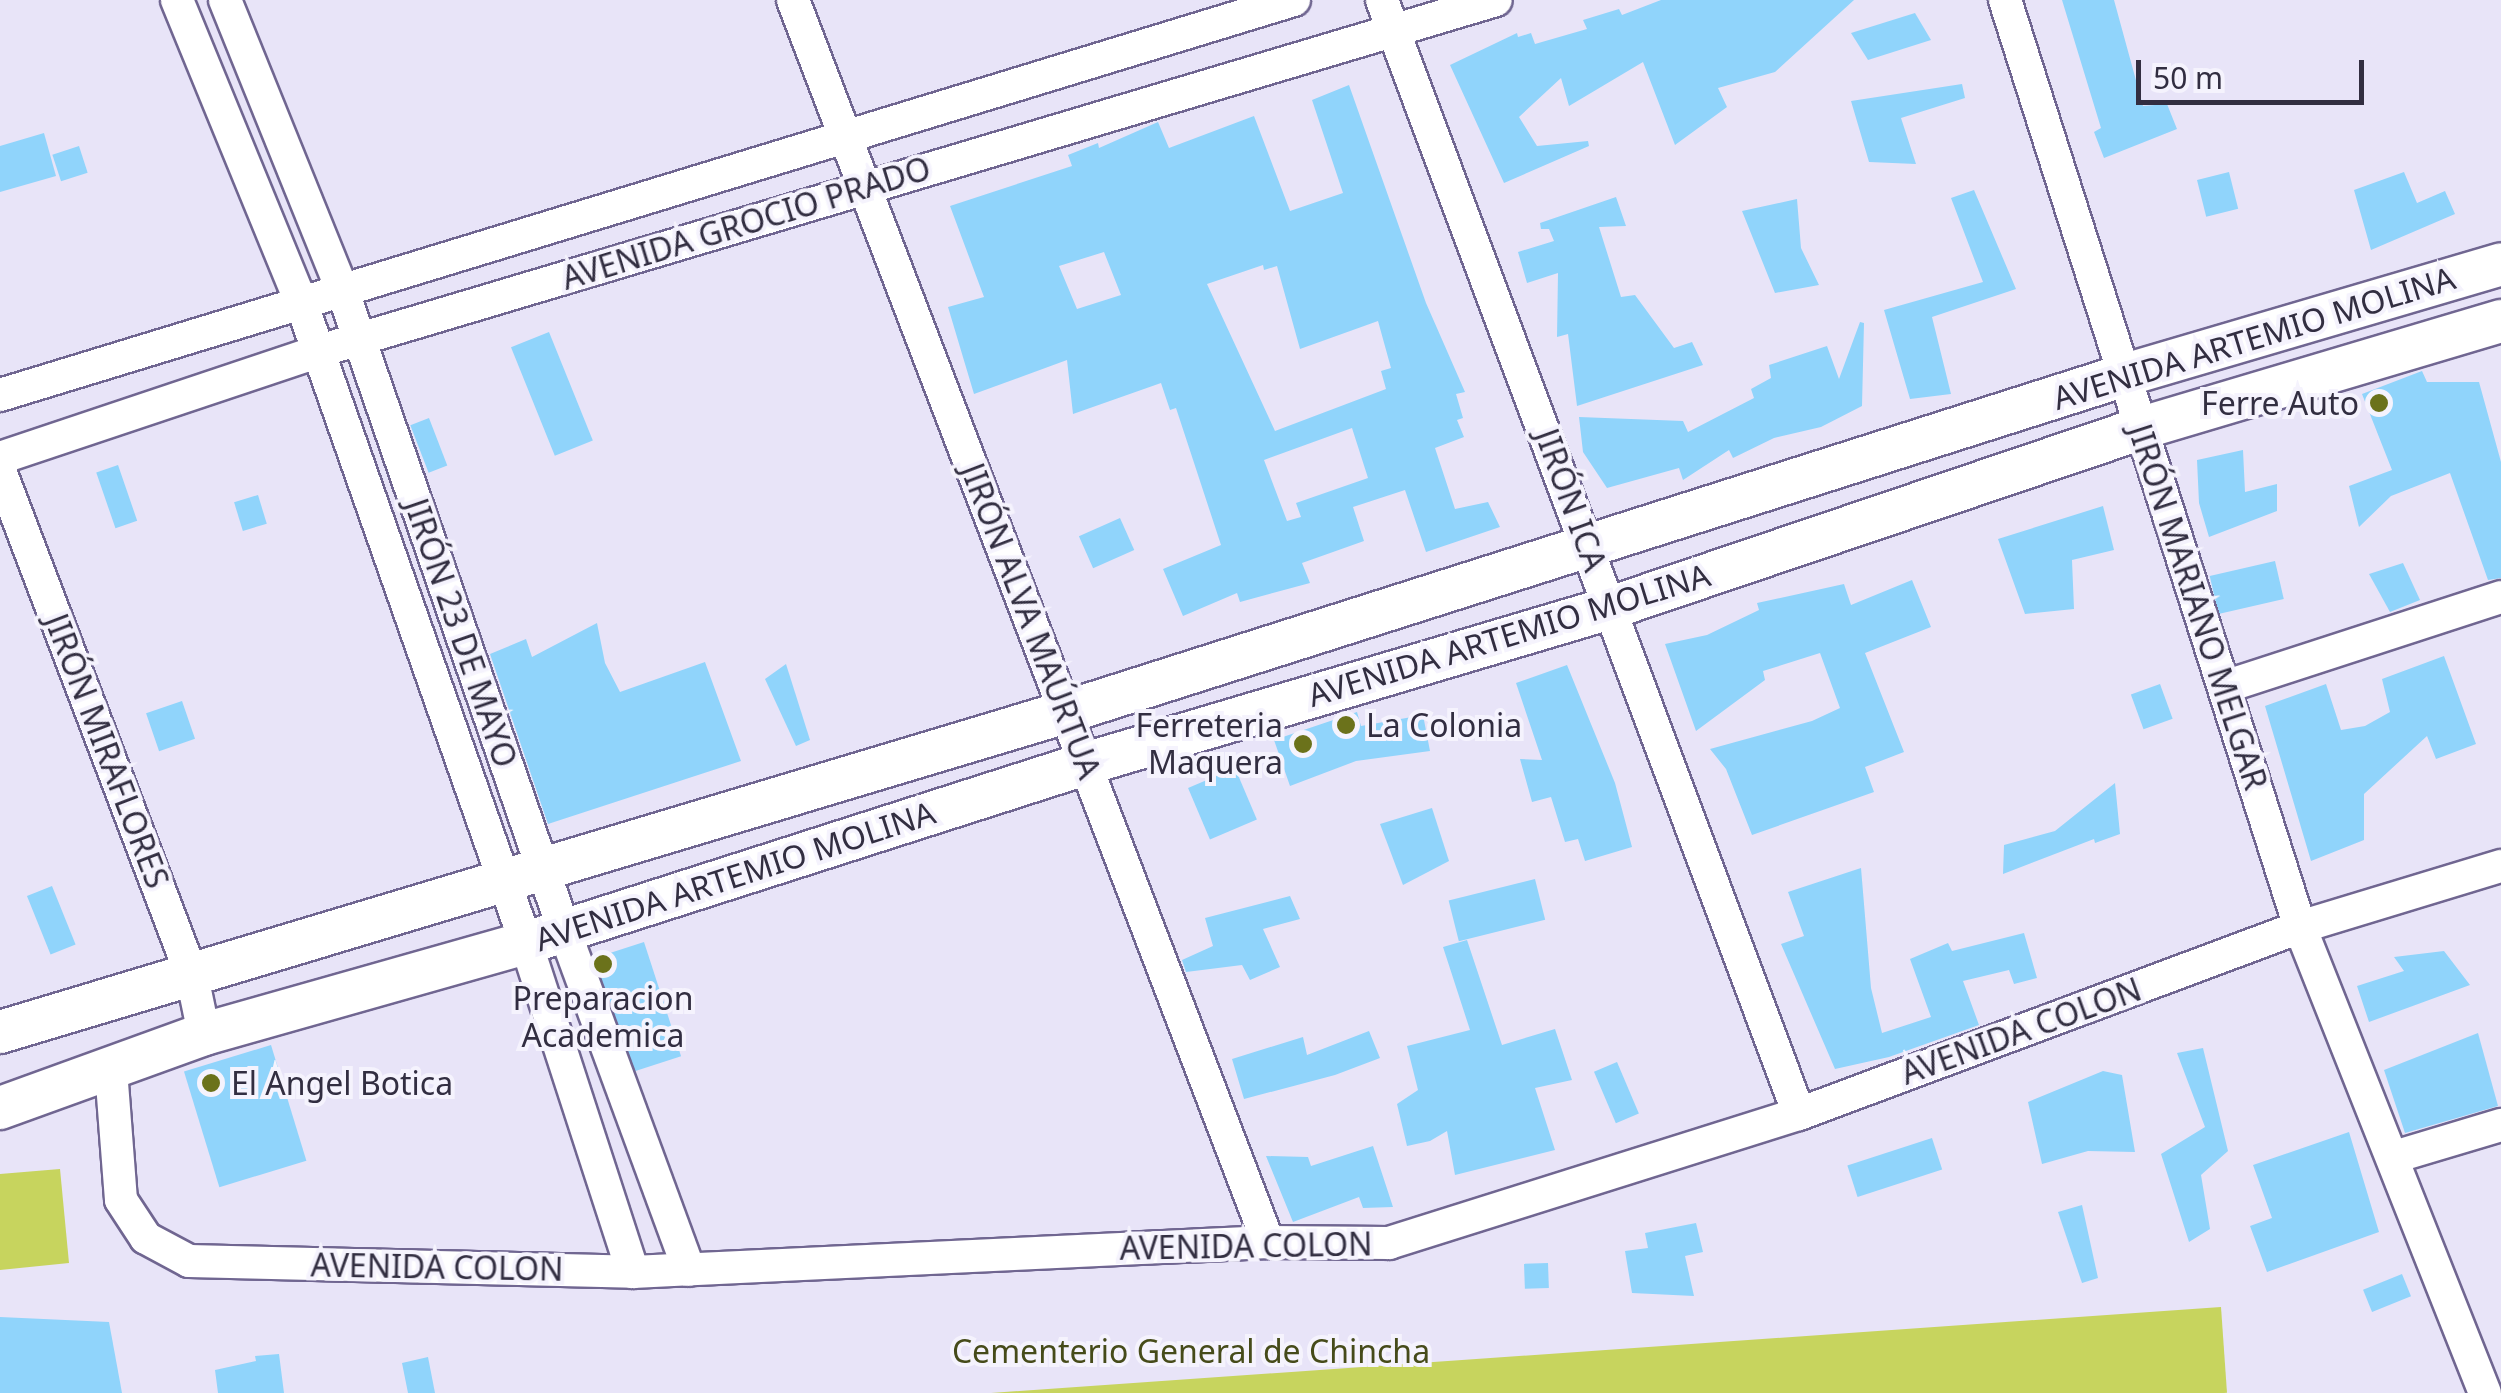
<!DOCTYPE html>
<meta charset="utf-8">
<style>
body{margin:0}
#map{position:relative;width:2501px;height:1393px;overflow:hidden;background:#e8e4f8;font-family:"Noto Sans",sans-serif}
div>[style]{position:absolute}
.green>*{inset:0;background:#c7d45e;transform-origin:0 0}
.building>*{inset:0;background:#90d4fb;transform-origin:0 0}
.roads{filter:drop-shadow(2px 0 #706691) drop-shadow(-2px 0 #706691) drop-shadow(0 2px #706691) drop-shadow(0 -2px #706691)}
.minor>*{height:32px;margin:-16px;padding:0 16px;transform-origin:16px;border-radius:16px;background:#fff}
.tertiary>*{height:42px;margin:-21px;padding:0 21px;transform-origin:21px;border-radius:21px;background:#fff}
.dots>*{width:28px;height:28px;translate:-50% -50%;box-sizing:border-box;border:5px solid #f5f3fd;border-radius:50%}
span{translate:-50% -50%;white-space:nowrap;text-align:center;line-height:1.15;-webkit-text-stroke:8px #f5f3fd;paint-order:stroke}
.street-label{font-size:32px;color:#322e41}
.poi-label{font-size:32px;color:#322e41}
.right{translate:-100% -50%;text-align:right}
.left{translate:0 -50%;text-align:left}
.park-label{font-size:32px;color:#464b1a}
.scale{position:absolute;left:2136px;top:60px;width:228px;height:45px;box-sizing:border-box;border:5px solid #322e41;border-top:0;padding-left:12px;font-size:30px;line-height:35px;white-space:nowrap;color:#322e41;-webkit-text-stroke:8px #f5f3fd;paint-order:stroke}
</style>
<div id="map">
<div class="green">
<i style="clip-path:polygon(60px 1169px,69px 1263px,0 1270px,0 1174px)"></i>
<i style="left:2221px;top:1307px;width:86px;height:2071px;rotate:86deg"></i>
</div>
<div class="building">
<i style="clip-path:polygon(1661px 0,1854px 0,1775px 72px,1718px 88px,1727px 107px,1675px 145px,1643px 62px,1569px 106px,1561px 78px,1519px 117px,1537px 146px,1588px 141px,1589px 146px,1504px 183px,1450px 65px,1517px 33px,1518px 37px,1531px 33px,1535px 44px,1587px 29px,1583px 20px,1619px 9px,1622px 15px)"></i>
<i style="clip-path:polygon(2062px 0,2114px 0,2143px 106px,2167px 104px,2177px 129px,2104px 158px,2094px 132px,2101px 128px)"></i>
<i style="clip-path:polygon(1915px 13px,1931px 40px,1868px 60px,1851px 33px)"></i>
<i style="clip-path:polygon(1962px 84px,1965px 98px,1901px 118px,1916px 164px,1869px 162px,1851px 101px)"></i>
<i style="clip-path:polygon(evenodd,1349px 85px,1426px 303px,1465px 392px,1456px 394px,1463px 418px,1457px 420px,1464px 437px,1435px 448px,1455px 509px,1488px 502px,1500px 527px,1426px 552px,1405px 490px,1353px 507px,1364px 541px,1302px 563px,1310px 583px,1240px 602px,1237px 593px,1183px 616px,1163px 569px,1221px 545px,1176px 408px,1170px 410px,1161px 383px,1073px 414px,1067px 360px,974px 394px,948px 307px,984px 297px,950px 206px,1072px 166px,1068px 155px,1098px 143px,1099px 148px,1158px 122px,1169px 148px,1254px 116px,1290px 211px,1343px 193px,1312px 100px,1349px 85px,1104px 252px,1121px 295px,1077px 309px,1059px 266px,1104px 252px,1349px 85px,1263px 265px,1264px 270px,1277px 266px,1300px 349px,1378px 321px,1391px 368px,1381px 371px,1386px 389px,1275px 431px,1207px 284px,1263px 265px,1349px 85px,1352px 428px,1368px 478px,1296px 503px,1301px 517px,1287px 521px,1264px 460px,1352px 428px)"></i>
<i style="clip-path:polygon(44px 133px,56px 176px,0 192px,0 146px)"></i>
<i style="left:79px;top:146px;width:28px;height:28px;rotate:72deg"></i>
<i style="left:2229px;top:172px;width:38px;height:33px;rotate:76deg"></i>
<i style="clip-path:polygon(2404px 172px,2417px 203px,2445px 191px,2455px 214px,2371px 250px,2354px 190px)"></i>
<i style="clip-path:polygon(1974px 190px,2016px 289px,1932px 317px,1951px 394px,1910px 399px,1884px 310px,1983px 282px,1951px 198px)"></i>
<i style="clip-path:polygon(1616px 197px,1626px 226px,1599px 227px,1621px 297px,1635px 295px,1674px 348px,1692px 342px,1703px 365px,1577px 406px,1568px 334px,1557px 337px,1558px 273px,1527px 283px,1518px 252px,1554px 241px,1549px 229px,1541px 229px,1540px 223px)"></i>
<i style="clip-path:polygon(1797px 199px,1801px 248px,1819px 285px,1775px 293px,1742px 211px)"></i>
<i style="clip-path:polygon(1860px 322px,1864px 323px,1862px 406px,1821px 427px,1774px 438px,1733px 458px,1729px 450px,1683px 480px,1679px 468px,1607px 488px,1583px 452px,1579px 417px,1683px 421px,1688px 432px,1754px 398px,1751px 389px,1771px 378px,1769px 365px,1827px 346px,1839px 379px)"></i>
<i style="left:549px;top:332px;width:117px;height:41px;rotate:68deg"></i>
<i style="clip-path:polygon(2422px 371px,2427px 382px,2479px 382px,2501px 462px,2501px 578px,2488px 580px,2450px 473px,2391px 496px,2359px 527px,2349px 486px,2392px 470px,2362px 394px)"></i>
<i style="left:429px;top:418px;width:51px;height:20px;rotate:69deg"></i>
<i style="clip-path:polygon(2243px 450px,2245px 492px,2277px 484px,2277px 511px,2209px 537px,2199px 503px,2197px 460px)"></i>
<i style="left:118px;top:465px;width:59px;height:23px;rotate:71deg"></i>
<i style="left:258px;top:495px;width:30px;height:25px;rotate:73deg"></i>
<i style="clip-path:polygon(2103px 506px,2114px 550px,2072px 560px,2074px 609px,2025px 614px,1998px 539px)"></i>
<i style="left:1120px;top:518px;width:35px;height:45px;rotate:66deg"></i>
<i style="left:2275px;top:561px;width:39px;height:67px;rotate:77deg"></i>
<i style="clip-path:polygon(2403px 563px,2420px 600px,2390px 612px,2369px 574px)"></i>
<i style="clip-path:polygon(1912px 580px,1931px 627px,1865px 653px,1904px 752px,1865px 767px,1874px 792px,1752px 835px,1726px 769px,1710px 749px,1812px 721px,1840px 708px,1820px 653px,1763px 671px,1765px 680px,1696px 731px,1665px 644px,1707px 635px,1759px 610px,1757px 603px,1844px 584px,1851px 605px)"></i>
<i style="clip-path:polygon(597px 623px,605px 663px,620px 692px,705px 662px,741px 761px,548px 824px,490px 654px,526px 639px,532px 657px)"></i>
<i style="clip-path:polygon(2444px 656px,2476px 744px,2436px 759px,2427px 736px,2364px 794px,2364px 840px,2311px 861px,2265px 706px,2326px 684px,2341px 730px,2365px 726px,2390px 712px,2382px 679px)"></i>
<i style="clip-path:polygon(786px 664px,810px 740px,796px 746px,765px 679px)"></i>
<i style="clip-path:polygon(1567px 665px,1615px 783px,1632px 847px,1585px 861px,1578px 839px,1565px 842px,1551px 797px,1532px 802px,1520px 759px,1542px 760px,1516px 683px)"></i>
<i style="left:2160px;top:684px;width:37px;height:31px;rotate:70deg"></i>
<i style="left:182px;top:701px;width:40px;height:38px;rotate:71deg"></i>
<i style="clip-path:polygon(1357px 712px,1361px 726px,1423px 715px,1430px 751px,1356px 761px,1290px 786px,1274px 740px)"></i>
<i style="left:1235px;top:768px;width:56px;height:51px;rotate:67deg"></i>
<i style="clip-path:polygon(2115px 783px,2120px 834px,2095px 843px,2094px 839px,2003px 874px,2004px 845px,2055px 831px)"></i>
<i style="clip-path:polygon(1432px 808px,1449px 861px,1403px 885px,1380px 824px)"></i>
<i style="clip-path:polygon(1861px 868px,1871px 988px,1882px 1033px,1931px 1017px,1910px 959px,1948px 943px,1952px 951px,2024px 933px,2037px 978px,2014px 984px,2009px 970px,1963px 981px,1979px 1025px,1889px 1057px,1835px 1069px,1781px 944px,1804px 936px,1788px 892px)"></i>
<i style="left:1535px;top:879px;width:42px;height:89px;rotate:76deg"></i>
<i style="left:52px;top:886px;width:63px;height:27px;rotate:68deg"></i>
<i style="clip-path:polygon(1290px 896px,1300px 919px,1263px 929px,1280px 967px,1250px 980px,1242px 965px,1186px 972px,1182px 960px,1213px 946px,1205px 918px)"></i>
<i style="clip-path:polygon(1467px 940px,1502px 1045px,1555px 1029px,1572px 1080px,1535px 1088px,1555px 1150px,1455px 1175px,1447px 1131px,1430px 1141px,1407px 1146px,1397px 1104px,1418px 1090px,1407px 1046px,1470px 1030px,1443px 947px)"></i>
<i style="left:644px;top:942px;width:120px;height:52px;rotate:72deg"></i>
<i style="clip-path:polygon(2444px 951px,2470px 985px,2369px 1022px,2357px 986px,2404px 971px,2394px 957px)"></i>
<i style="clip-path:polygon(1369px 1031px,1380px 1058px,1335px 1075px,1244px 1099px,1232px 1059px,1303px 1037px,1307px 1055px)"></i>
<i style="clip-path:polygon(2478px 1033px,2498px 1106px,2405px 1133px,2384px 1070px)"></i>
<i style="left:271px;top:1045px;width:121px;height:91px;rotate:73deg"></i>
<i style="clip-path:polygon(2203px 1048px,2228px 1151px,2201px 1175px,2210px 1229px,2189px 1242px,2161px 1154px,2205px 1127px,2177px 1053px)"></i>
<i style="left:1617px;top:1062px;width:56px;height:25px;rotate:67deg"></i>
<i style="clip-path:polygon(2103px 1071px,2122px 1075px,2135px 1152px,2088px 1151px,2042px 1164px,2028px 1102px)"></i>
<i style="clip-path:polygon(2349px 1132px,2379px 1232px,2267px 1272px,2250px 1226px,2272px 1218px,2253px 1165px)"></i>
<i style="left:1932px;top:1138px;width:33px;height:89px;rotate:72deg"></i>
<i style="clip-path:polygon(1373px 1146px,1393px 1207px,1363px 1208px,1359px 1197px,1293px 1222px,1266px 1156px,1308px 1157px,1311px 1166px)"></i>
<i style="clip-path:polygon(2082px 1205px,2098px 1278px,2082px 1283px,2058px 1212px)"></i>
<i style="clip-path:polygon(1696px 1223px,1703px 1252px,1685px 1256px,1694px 1296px,1632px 1293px,1625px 1251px,1648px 1248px,1645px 1233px)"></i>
<i style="left:1548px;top:1263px;width:25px;height:24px;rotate:88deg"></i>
<i style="left:2402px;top:1274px;width:24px;height:42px;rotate:68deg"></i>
<i style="clip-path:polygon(0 1317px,109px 1322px,122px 1393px,0 1393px)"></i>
<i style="clip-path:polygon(279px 1354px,284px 1393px,218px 1393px,215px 1370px,256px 1361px,255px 1356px)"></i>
<i style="clip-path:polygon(428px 1357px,435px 1393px,408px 1393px,402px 1363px)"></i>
</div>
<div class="roads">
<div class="minor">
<i style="left:177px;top:0;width:326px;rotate:67.7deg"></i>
<i style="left:301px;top:302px;width:679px;rotate:70.66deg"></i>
<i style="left:526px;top:943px;width:346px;rotate:72deg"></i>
<i style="left:225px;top:0;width:312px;rotate:68deg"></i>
<i style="left:342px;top:289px;width:678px;rotate:70.9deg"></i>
<i style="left:564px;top:930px;width:362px;rotate:69.8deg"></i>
<i style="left:793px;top:0;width:1330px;rotate:69.07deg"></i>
<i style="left:1382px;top:0;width:1189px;rotate:69.48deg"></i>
<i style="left:2005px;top:0;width:973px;rotate:72.35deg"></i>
<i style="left:2300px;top:927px;width:501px;rotate:68.35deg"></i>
<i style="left:0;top:395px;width:1353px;rotate:-16.98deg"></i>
<i style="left:0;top:458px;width:333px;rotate:-18.5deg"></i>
<i style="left:316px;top:352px;width:1231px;rotate:-16.61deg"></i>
<i style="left:0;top:471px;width:540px;rotate:69.18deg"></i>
<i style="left:192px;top:976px;width:59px;rotate:78.3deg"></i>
<i style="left:2224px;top:687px;width:291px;rotate:-18deg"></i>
<i style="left:111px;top:1070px;width:130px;rotate:85.6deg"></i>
<i style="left:121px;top:1200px;width:45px;rotate:56.7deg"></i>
<i style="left:146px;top:1238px;width:49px;rotate:28.1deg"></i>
<i style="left:189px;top:1261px;width:444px;rotate:1.4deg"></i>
<i style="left:633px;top:1272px;width:636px;rotate:-2.7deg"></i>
<i style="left:1268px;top:1242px;width:121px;rotate:0.5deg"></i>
<i style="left:1389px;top:1243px;width:430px;rotate:-17.5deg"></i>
<i style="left:1799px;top:1114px;width:535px;rotate:-20.47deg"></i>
<i style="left:2300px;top:927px;width:210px;rotate:-16.9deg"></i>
<i style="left:2394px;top:1157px;width:112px;rotate:-16.7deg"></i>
</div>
<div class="tertiary">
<i style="left:0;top:1032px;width:1113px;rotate:-16.71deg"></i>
<i style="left:1066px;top:712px;width:1111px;rotate:-17.65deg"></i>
<i style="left:2125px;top:375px;width:392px;rotate:-16.4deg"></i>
<i style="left:0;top:1108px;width:217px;rotate:-19.9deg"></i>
<i style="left:204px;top:1034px;width:335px;rotate:-15.8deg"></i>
<i style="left:526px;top:943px;width:587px;rotate:-17.76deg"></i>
<i style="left:1085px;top:764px;width:548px;rotate:-16.55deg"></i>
<i style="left:1610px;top:608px;width:562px;rotate:-18.69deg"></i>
<i style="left:2142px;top:428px;width:375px;rotate:-16.6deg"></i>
</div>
</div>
<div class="dots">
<i style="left:2379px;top:403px;background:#6b721b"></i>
<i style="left:1346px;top:725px;background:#6b721b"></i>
<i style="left:1303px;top:744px;background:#6b721b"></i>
<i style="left:603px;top:964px;background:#6b721b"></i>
<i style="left:211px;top:1083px;background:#6b721b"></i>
</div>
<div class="street-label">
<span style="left:746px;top:223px;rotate:-17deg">AVENIDA GROCIO PRADO</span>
<span style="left:2254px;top:338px;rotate:-17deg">AVENIDA ARTEMIO MOLINA</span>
<span style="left:1571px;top:500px;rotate:70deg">JIRÓN ICA</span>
<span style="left:2198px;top:607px;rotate:72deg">JIRÓN MARIANO MELGAR</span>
<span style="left:1031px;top:621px;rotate:69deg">JIRÓN ALVA MAÚRTUA</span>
<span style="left:461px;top:633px;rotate:71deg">JIRÓN 23 DE MAYO</span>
<span style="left:1509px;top:635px;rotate:-17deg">AVENIDA ARTEMIO MOLINA</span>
<span style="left:107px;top:751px;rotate:69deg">JIRÓN MIRAFLORES</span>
<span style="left:735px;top:876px;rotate:-18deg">AVENIDA ARTEMIO MOLINA</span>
<span style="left:2021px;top:1031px;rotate:-20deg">AVENIDA COLON</span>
<span style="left:1246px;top:1246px;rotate:-1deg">AVENIDA COLON</span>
<span style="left:437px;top:1267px;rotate:1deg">AVENIDA COLON</span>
</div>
<div class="poi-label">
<span class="right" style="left:2359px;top:403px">Ferre Auto</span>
<span class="left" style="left:1366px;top:725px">La Colonia</span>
<span class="right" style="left:1283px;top:744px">Ferreteria<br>Maquera</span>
<span style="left:603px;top:1017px">Preparacion<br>Academica</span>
<span class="left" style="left:231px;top:1083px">El Angel Botica</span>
</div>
<div class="park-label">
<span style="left:1191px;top:1351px">Cementerio General de Chincha</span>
</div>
<div class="scale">50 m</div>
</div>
